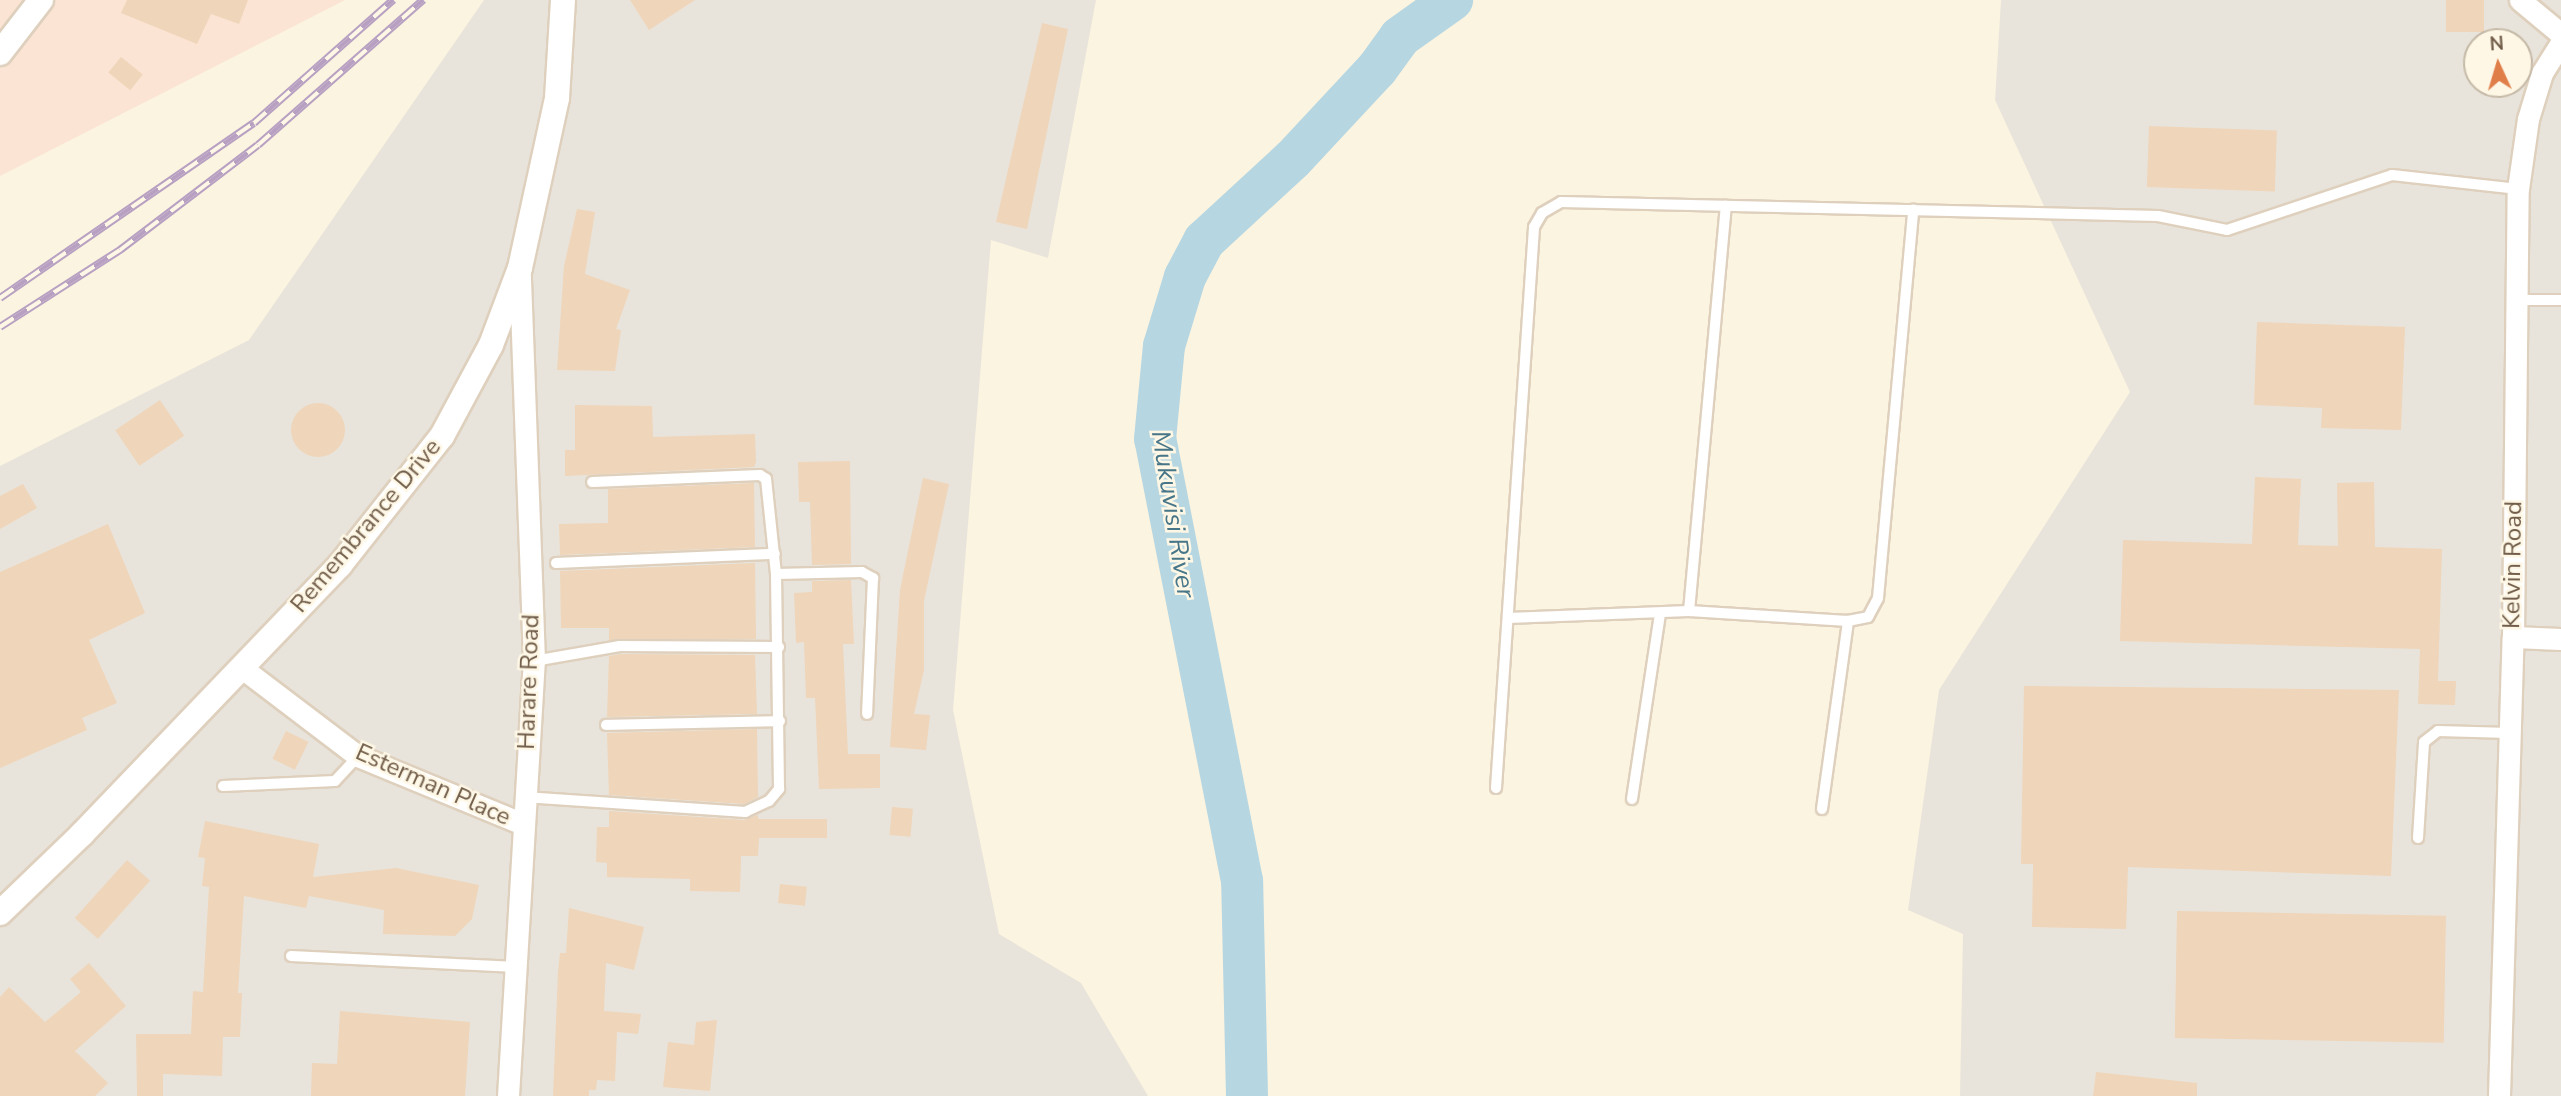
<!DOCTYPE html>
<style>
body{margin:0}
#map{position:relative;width:2561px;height:1096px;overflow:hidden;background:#fbf4e0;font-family:"Nunito Sans",sans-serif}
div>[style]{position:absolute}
.commercial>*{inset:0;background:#fbe4d4}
.industrial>*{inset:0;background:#e9e4db}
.river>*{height:42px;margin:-21px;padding:0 21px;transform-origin:21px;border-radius:21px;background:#b6d6e2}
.building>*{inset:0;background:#efd5b9;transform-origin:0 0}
.round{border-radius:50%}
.roads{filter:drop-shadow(2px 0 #ded0bd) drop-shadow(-2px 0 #ded0bd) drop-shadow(0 2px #ded0bd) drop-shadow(0 -2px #ded0bd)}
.service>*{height:10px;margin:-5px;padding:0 5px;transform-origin:5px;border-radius:5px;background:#fff}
.minor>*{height:21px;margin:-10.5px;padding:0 10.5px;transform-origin:10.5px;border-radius:10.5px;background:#fff}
.tertiary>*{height:24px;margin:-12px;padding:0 12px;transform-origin:12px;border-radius:12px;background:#fff}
.rail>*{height:8px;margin-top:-4px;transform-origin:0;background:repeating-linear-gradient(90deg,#fef7e5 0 16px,#b7a0c2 0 32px);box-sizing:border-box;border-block:2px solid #b7a0c2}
span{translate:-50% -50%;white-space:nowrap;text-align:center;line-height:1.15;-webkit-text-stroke:5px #fef7e5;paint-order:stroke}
.street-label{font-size:24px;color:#705c49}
.water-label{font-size:26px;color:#477689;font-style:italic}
.north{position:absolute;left:2463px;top:28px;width:70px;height:70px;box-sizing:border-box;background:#fef7e5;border:2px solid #c5b9a7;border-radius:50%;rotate:356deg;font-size:19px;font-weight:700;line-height:28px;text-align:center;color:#705c49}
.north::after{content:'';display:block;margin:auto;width:24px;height:32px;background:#e07e4a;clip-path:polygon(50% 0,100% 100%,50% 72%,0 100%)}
</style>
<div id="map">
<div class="commercial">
<i style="clip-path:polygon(0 0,345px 0,0 176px)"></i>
</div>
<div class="industrial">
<i style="clip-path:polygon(484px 0,1096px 0,1048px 258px,991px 240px,953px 710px,999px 934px,1081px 983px,1148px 1096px,0 1096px,0 466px,249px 340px)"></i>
<i style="clip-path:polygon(evenodd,2001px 0,2561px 0,2561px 1096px,1960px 1096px,1963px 934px,1908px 910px,1939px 690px,2130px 392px,1995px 100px,2001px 0,2477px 42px,2519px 42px,2519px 84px,2477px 84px,2477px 42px)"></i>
</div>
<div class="river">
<i style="left:1247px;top:1096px;width:215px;rotate:-91.3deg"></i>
<i style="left:1242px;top:881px;width:450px;rotate:-101.1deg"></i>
<i style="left:1155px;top:439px;width:93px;rotate:-84.5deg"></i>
<i style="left:1164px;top:346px;width:72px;rotate:-73.1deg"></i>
<i style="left:1185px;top:277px;width:41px;rotate:-62.2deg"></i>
<i style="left:1204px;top:241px;width:121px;rotate:-42.7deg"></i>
<i style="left:1293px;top:159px;width:123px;rotate:-47deg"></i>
<i style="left:1377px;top:69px;width:39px;rotate:-54deg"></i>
<i style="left:1400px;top:37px;width:64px;rotate:-35.4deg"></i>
</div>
<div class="building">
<i style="clip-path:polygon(127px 0,248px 0,239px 24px,211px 14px,197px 44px,121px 13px)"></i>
<i style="clip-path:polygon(630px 0,695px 0,649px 30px)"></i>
<i style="left:2446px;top:0;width:38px;height:32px"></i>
<i style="clip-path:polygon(1042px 23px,1068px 29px,1027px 229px,996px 222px)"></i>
<i style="left:121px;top:57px;width:28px;height:20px;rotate:39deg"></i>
<i style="left:2149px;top:126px;width:128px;height:61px;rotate:2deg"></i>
<i style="clip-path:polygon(577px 209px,595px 212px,585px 274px,630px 290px,616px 329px,621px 330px,615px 371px,557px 370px,564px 266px)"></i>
<i style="clip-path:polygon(2257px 322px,2405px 327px,2401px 430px,2321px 428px,2322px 408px,2254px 405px)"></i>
<i style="left:160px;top:400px;width:43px;height:54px;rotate:56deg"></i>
<i class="round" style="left:291px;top:403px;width:54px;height:54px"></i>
<i style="clip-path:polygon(575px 405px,652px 406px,653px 437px,755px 434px,756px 462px,754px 467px,565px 476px,565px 450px,575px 450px)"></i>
<i style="clip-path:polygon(850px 461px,851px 564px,812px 565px,810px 502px,799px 502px,798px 462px)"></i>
<i style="clip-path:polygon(2255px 477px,2301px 479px,2298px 545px,2338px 546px,2337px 483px,2374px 482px,2375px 547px,2442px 549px,2438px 681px,2456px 681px,2455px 705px,2418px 704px,2420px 649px,2120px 641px,2123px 540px,2252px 544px)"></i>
<i style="clip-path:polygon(923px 478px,949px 484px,924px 601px,924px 670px,914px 714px,930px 715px,926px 750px,890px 747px,900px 590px)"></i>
<i style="clip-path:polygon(754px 483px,755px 547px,560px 555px,559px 524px,608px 523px,608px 489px)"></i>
<i style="clip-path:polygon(23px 484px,37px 508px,0 529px,0 496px)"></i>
<i style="clip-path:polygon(108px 524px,145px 613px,89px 640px,117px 703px,82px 718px,87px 730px,0 768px,0 572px)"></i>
<i style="clip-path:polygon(755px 563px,756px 639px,609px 640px,609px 628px,561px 628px,560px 571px)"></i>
<i style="clip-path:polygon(851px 580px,854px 644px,843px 644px,848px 754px,880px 754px,880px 788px,819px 789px,815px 698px,806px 698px,804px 642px,796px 643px,794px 593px,812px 592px,812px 581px)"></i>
<i style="clip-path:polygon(621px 654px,755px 655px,757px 714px,607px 717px,609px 656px)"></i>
<i style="clip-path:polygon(2024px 686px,2399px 690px,2391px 876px,2128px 867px,2126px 929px,2032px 927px,2033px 864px,2021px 864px)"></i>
<i style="clip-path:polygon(757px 729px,758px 797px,744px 804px,609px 795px,607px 733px)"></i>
<i style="left:286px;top:731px;width:25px;height:31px;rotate:26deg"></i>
<i style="left:892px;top:807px;width:21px;height:28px;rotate:5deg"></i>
<i style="clip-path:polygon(609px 811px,744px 820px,758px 815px,758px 819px,827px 819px,827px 838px,759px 838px,758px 856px,741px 856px,740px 892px,690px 891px,690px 879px,607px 877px,607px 863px,596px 862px,597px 827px,609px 827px)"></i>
<i style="clip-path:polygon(205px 821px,319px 844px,313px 877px,396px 868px,479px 885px,472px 919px,455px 936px,383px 934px,384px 910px,309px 896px,306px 908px,244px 896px,238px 993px,242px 993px,240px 1037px,223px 1037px,222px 1076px,163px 1074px,163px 1096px,137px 1096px,136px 1034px,191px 1034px,193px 991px,203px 992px,209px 887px,202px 886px,205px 858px,198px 857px)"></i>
<i style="left:127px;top:860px;width:31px;height:78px;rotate:42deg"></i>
<i style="left:780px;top:884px;width:27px;height:19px;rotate:6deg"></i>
<i style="clip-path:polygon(569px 908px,644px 927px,634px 970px,606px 963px,604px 1011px,641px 1014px,638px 1034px,617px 1032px,615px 1081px,597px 1080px,596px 1090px,589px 1090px,589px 1096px,553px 1096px,558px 972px,560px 953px,566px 953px)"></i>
<i style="left:2177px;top:911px;width:269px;height:127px;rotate:1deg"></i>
<i style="clip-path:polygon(89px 963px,126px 1006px,75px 1051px,108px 1083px,95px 1096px,0 1096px,0 997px,9px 987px,45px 1022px,81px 992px,70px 979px)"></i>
<i style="clip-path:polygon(340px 1011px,470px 1022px,465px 1096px,311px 1096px,312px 1063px,337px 1064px)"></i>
<i style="clip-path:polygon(717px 1020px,710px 1091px,663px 1087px,668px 1042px,694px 1045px,696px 1022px)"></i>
<i style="clip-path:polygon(2096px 1072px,2197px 1083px,2197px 1096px,2093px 1096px)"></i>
</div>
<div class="roads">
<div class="service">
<i style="left:2516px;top:300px;width:45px"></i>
<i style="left:556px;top:563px;width:219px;rotate:-2.4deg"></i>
<i style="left:776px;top:574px;width:86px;rotate:-1.3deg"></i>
<i style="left:862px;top:572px;width:13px;rotate:29deg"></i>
<i style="left:873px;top:578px;width:136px;rotate:92.5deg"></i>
<i style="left:1689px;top:611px;width:407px;rotate:-84.8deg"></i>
<i style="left:1508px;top:618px;width:181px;rotate:-2.2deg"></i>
<i style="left:1689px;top:611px;width:159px;rotate:3.6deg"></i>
<i style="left:1848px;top:621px;width:20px;rotate:-11deg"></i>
<i style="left:1868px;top:617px;width:21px;rotate:-62deg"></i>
<i style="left:1878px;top:598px;width:390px;rotate:-84.8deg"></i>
<i style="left:534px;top:661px;width:87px;rotate:-9.9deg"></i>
<i style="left:620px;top:646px;width:159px;rotate:0.4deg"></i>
<i style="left:606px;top:725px;width:174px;rotate:-1.3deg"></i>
<i style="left:223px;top:786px;width:112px;rotate:-2.6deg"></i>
<i style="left:335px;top:781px;width:34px;rotate:-47deg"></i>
<i style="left:1496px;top:788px;width:562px;rotate:-86.12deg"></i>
<i style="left:1534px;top:227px;width:16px;rotate:-60deg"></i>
<i style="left:1542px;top:213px;width:22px;rotate:-30deg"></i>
<i style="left:1561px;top:202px;width:597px;rotate:1.34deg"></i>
<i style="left:2158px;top:216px;width:70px;rotate:11.5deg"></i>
<i style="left:2227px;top:230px;width:174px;rotate:-18.4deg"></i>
<i style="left:2392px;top:175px;width:127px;rotate:6.3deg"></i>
<i style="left:524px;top:797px;width:222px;rotate:3.9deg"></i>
<i style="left:745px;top:812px;width:26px;rotate:-25deg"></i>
<i style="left:769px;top:801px;width:16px;rotate:-50deg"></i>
<i style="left:779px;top:789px;width:215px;rotate:-90.8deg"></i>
<i style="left:776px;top:574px;width:96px;rotate:-96deg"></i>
<i style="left:766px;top:479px;width:7px;rotate:-146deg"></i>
<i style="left:760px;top:475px;width:168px;rotate:177.6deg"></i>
<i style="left:1632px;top:799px;width:188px;rotate:-81.4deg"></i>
<i style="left:1822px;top:809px;width:190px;rotate:-82.1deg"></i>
<i style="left:2418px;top:838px;width:96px;rotate:-86.4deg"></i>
<i style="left:2424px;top:742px;width:18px;rotate:-38deg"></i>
<i style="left:2438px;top:731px;width:72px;rotate:1.6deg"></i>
<i style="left:291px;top:956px;width:226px;rotate:2.8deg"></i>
</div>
<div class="minor">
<i style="left:2520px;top:0;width:53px;rotate:39.7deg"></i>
<i style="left:2513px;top:637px;width:48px;rotate:2.4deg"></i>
<i style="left:242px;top:668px;width:146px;rotate:37.2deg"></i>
<i style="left:358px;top:756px;width:178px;rotate:22.4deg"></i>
<i style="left:508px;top:1096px;width:436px;rotate:-86.6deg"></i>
<i style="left:534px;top:661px;width:391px;rotate:-92.1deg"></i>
<i style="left:2499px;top:1096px;width:459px;rotate:-88.3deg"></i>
<i style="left:2513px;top:637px;width:448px;rotate:-89.4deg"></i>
<i style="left:2518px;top:189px;width:71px;rotate:-81.9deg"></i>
<i style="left:2528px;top:119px;width:48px;rotate:-73.1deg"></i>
<i style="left:2542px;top:73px;width:36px;rotate:-58deg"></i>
</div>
<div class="tertiary">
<i style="left:0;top:53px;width:67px;rotate:-52.3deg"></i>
<i style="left:0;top:913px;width:114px;rotate:-43.9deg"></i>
<i style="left:82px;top:834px;width:373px;rotate:-46.2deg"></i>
<i style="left:340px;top:565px;width:164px;rotate:-51.7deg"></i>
<i style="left:442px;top:436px;width:103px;rotate:-61.7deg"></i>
<i style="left:491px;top:345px;width:82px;rotate:-69.4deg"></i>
<i style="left:520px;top:268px;width:174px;rotate:-77.7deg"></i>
<i style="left:557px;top:98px;width:98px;rotate:-86.5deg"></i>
</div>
</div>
<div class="rail">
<i style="left:0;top:298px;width:308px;rotate:-34.6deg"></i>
<i style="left:254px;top:123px;width:186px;rotate:-41.5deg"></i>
<i style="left:0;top:327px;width:143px;rotate:-32.7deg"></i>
<i style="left:120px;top:250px;width:173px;rotate:-37.3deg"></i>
<i style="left:258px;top:145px;width:220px;rotate:-41.3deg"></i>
</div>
<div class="street-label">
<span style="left:366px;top:526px;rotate:-50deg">Remembrance Drive</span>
<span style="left:2513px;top:565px;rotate:-89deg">Kelvin Road</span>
<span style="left:529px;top:682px;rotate:-88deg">Harare Road</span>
<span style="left:433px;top:785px;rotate:24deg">Esterman Place</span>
</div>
<div class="water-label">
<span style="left:1173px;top:514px;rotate:81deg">Mukuvisi River</span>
</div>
<div class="north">N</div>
</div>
